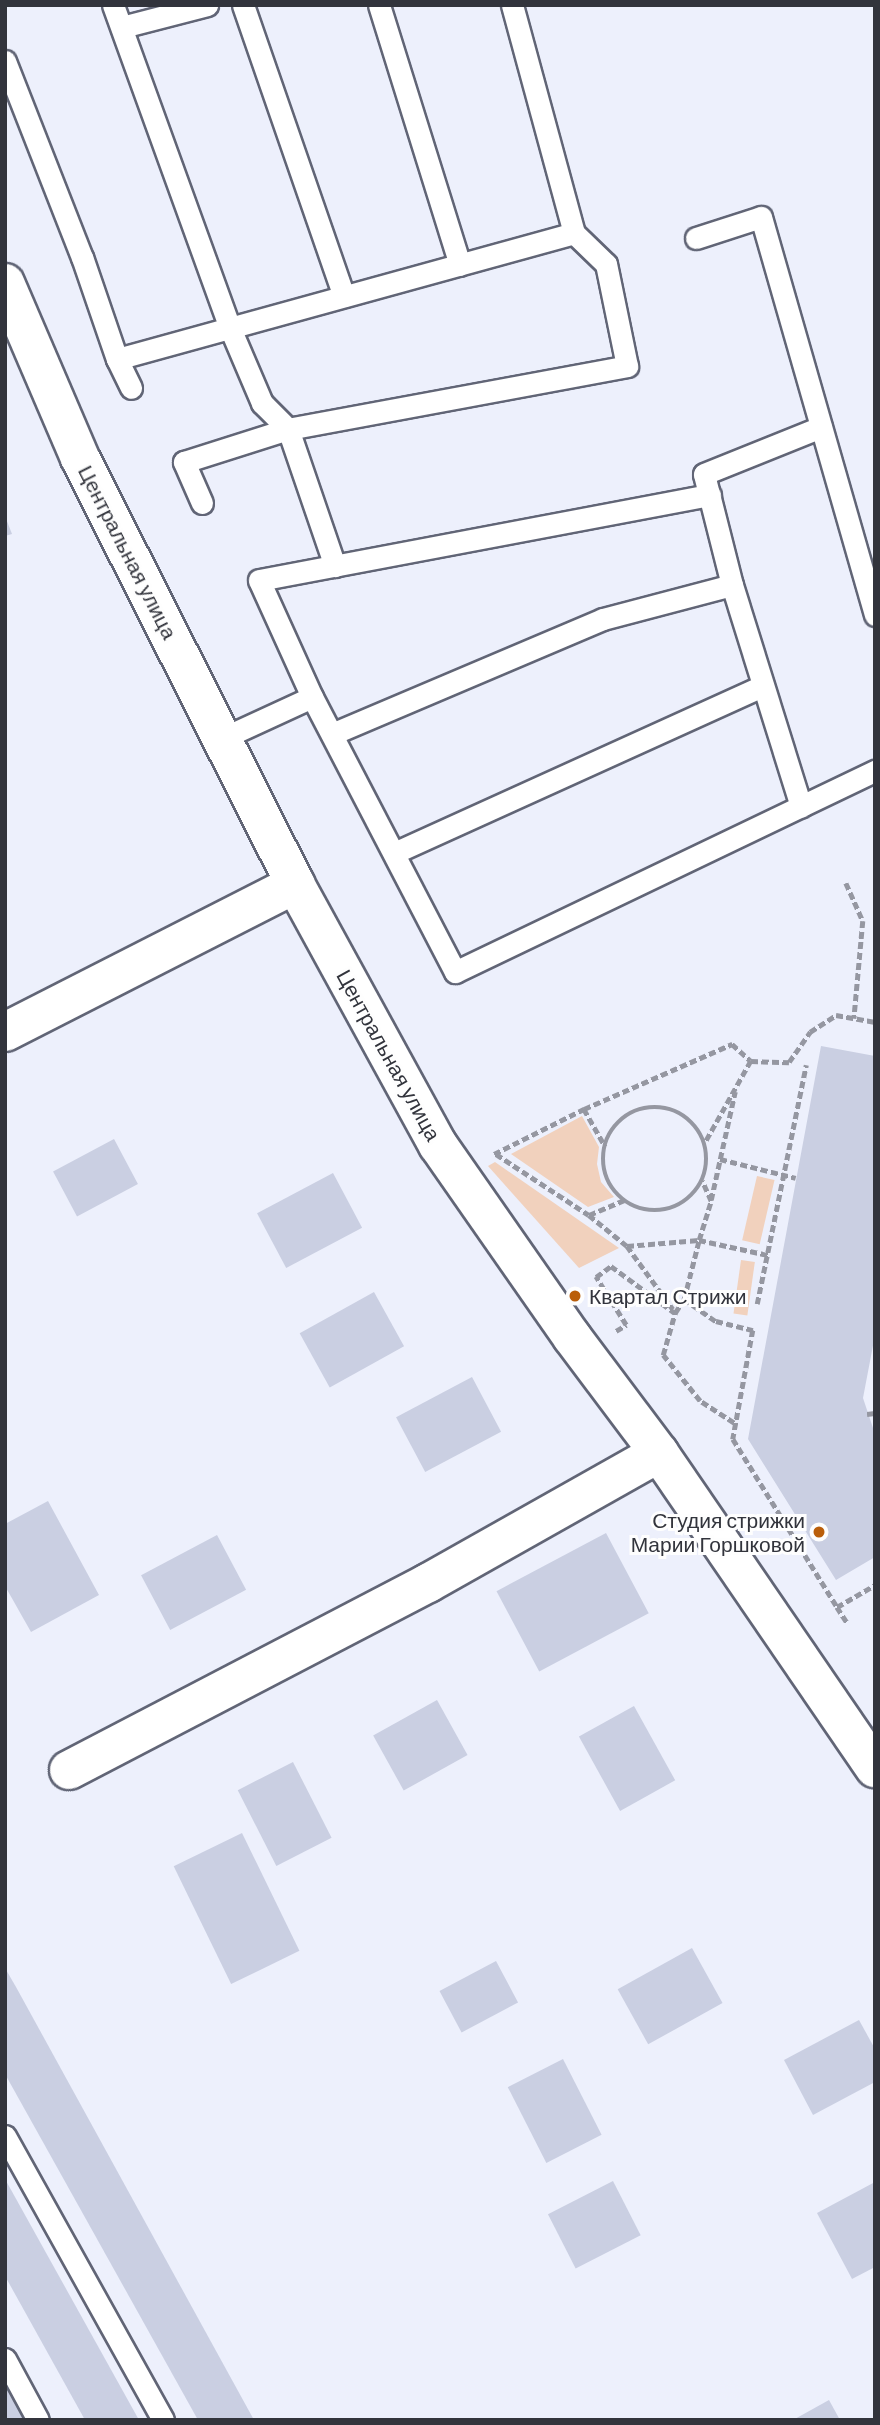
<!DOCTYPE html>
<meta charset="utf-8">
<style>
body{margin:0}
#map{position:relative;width:880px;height:2425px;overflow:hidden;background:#edf0fc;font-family:Barlow,sans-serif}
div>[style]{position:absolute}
.green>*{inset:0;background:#f1d1bd;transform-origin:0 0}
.building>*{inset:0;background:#cacfe2;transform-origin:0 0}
.path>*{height:4.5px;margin-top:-2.25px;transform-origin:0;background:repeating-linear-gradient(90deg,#9597a1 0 7px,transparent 0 10.5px)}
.path>.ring{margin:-2.25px;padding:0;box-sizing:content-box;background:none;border:4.5px solid #9597a1;border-radius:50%}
.roads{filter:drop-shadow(2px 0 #616576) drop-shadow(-2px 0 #616576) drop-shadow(0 2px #616576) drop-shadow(0 -2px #616576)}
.lane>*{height:21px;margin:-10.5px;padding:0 10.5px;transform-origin:10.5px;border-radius:10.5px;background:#fff}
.street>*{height:38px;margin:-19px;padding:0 19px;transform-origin:19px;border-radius:19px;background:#fff}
.dots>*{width:19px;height:19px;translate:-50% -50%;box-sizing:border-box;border:4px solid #fefefe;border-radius:50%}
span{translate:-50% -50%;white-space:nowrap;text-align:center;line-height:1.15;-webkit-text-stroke:6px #fefefe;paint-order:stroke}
.street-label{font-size:21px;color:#32343c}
.poi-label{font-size:21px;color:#32343c}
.left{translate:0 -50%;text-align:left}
.right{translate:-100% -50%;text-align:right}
.frame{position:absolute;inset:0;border:7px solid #32343c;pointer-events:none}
</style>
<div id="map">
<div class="green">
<i style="clip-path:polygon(582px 1116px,599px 1147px,597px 1164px,601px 1182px,614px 1197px,588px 1207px,511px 1154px)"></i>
<i style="clip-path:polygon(495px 1162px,619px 1248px,579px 1268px,488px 1166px)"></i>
<i style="left:757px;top:1176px;width:18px;height:66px;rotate:13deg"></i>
<i style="left:741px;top:1260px;width:14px;height:54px;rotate:8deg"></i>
</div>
<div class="building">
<i style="clip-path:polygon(5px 516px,12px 534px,5px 536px)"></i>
<i style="clip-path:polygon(821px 1046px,875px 1056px,875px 1335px,863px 1398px,875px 1434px,875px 1557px,836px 1580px,748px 1439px)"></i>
<i style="left:114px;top:1139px;width:51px;height:69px;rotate:62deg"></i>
<i style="left:333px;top:1173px;width:62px;height:86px;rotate:62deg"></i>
<i style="left:374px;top:1292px;width:62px;height:85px;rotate:61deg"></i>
<i style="left:472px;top:1377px;width:62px;height:86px;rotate:62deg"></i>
<i style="clip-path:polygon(48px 1501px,99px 1595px,31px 1632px,5px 1586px,5px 1524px)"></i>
<i style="left:606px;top:1533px;width:91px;height:124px;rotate:62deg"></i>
<i style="left:217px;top:1535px;width:62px;height:86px;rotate:62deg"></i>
<i style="left:437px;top:1700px;width:63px;height:73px;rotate:61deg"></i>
<i style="left:634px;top:1706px;width:85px;height:63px;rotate:61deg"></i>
<i style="left:293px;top:1762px;width:85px;height:62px;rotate:63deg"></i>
<i style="left:242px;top:1833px;width:131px;height:76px;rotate:64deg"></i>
<i style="left:692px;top:1948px;width:63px;height:85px;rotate:61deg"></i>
<i style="left:496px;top:1961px;width:47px;height:64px;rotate:62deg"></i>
<i style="clip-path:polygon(5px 1968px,16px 1987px,254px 2420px,198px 2420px,5px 2074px)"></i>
<i style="clip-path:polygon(859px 2020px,875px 2049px,875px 2082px,813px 2115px,784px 2060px)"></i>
<i style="left:563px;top:2059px;width:85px;height:62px;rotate:63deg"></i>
<i style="clip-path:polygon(5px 2179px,139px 2420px,85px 2420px,5px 2276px)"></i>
<i style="left:613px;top:2181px;width:61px;height:73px;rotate:63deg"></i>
<i style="clip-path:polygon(875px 2182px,875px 2267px,852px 2279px,817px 2213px)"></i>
<i style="clip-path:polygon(5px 2382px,26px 2420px,5px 2420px)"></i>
<i style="clip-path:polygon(829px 2400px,840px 2420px,793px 2420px)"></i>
</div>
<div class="path">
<i style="left:846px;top:883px;width:42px;rotate:65.9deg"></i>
<i style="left:863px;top:921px;width:98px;rotate:95.2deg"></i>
<i style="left:751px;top:1061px;width:38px;rotate:2deg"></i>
<i style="left:789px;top:1062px;width:37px;rotate:-55deg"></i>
<i style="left:810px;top:1032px;width:31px;rotate:-33deg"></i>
<i style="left:836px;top:1015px;width:40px;rotate:10deg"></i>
<i class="ring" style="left:603px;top:1107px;width:99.5px;height:99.5px"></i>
<i style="left:584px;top:1109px;width:43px;rotate:60.4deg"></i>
<i style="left:494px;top:1154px;width:101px;rotate:-26.6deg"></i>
<i style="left:584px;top:1109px;width:162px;rotate:-23.7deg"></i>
<i style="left:732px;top:1044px;width:25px;rotate:42deg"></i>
<i style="left:751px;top:1061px;width:94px;rotate:119.3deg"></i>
<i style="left:496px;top:1154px;width:111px;rotate:33.3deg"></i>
<i style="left:589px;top:1215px;width:49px;rotate:39.2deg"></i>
<i style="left:627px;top:1246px;width:72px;rotate:-4.8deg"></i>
<i style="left:699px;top:1240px;width:41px;rotate:-72.9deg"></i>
<i style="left:711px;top:1201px;width:22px;rotate:-114deg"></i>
<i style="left:720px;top:1159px;width:78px;rotate:14deg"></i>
<i style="left:711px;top:1200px;width:111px;rotate:-77.5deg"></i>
<i style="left:589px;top:1215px;width:38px;rotate:-23deg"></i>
<i style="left:627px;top:1246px;width:78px;rotate:53.9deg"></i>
<i style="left:684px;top:1299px;width:39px;rotate:35deg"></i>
<i style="left:716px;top:1321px;width:38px;rotate:14deg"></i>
<i style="left:753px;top:1330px;width:111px;rotate:100.4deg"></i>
<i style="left:733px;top:1439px;width:198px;rotate:58.2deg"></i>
<i style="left:837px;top:1607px;width:44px;rotate:-30.1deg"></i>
<i style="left:757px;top:1304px;width:244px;rotate:-78.4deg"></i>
<i style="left:616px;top:1331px;width:12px;rotate:-31deg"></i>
<i style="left:626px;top:1325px;width:57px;rotate:-122deg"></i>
<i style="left:596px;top:1277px;width:19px;rotate:-36deg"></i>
<i style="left:611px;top:1266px;width:79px;rotate:36.3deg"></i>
<i style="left:867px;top:1414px;width:8px;rotate:-7deg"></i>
<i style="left:734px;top:1423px;width:40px;rotate:-147.1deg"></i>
<i style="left:700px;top:1401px;width:59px;rotate:-128.8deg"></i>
<i style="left:663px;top:1355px;width:44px;rotate:-74.1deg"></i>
<i style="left:675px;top:1313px;width:17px;rotate:-57deg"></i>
<i style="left:684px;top:1299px;width:61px;rotate:-75.7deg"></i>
<i style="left:699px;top:1240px;width:71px;rotate:12.3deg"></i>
<i style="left:837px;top:1607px;width:20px;rotate:57deg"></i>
</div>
<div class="roads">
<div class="lane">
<i style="left:113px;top:5px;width:344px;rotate:70.1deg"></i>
<i style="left:230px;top:328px;width:82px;rotate:66.9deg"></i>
<i style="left:262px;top:403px;width:37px;rotate:45deg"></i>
<i style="left:288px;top:429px;width:145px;rotate:71.1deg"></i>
<i style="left:243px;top:5px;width:308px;rotate:70.9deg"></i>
<i style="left:379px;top:5px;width:272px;rotate:72.7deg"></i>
<i style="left:122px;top:27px;width:88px;rotate:-14.5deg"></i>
<i style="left:5px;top:61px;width:211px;rotate:68.6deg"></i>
<i style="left:82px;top:257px;width:108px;rotate:71.1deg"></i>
<i style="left:117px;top:359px;width:32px;rotate:64deg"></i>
<i style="left:696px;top:238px;width:68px;rotate:-17.9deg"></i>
<i style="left:761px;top:217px;width:414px;rotate:74deg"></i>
<i style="left:117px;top:359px;width:474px;rotate:-15.4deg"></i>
<i style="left:202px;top:503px;width:45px;rotate:-113.7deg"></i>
<i style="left:184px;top:462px;width:109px;rotate:-17.6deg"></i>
<i style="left:288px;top:429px;width:345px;rotate:-10.5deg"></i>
<i style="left:627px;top:366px;width:104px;rotate:-101.6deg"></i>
<i style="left:606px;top:264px;width:45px;rotate:-135.9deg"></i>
<i style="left:574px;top:233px;width:236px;rotate:-105.2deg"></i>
<i style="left:732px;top:585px;width:114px;rotate:-104.2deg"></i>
<i style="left:704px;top:474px;width:126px;rotate:-21.9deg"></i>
<i style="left:312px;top:697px;width:128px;rotate:-114.4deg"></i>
<i style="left:259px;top:580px;width:459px;rotate:-10.7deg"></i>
<i style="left:332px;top:734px;width:294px;rotate:-23deg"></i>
<i style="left:603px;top:619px;width:133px;rotate:-14.8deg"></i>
<i style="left:732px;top:585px;width:232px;rotate:72.7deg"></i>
<i style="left:223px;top:738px;width:98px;rotate:-24.7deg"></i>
<i style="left:312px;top:697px;width:310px;rotate:62.5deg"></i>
<i style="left:455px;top:972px;width:466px;rotate:-25.6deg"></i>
<i style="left:394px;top:853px;width:405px;rotate:-24.4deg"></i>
<i style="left:5px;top:2136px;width:325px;rotate:60.9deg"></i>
<i style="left:5px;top:2359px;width:69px;rotate:61.6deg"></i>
</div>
<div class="street">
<i style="left:5px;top:283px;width:190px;rotate:66.8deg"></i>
<i style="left:80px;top:458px;width:477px;rotate:63.2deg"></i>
<i style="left:295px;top:884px;width:298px;rotate:61.3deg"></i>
<i style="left:438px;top:1145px;width:234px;rotate:55.1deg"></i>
<i style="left:572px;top:1337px;width:145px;rotate:53.1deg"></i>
<i style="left:659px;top:1453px;width:382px;rotate:55.6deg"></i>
<i style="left:5px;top:1032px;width:326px;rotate:-27deg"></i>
<i style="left:69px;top:1770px;width:405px;rotate:-27.5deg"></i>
<i style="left:428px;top:1583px;width:265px;rotate:-29.4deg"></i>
</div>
</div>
<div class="dots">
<i style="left:575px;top:1296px;background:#ba5e0a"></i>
<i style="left:819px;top:1532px;background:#ba5e0a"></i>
</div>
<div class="street-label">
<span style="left:128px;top:552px;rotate:63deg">Центральная улица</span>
<span style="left:389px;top:1055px;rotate:61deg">Центральная улица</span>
</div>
<div class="poi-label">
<span class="left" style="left:589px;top:1296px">Квартал Стрижи</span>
<span class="right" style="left:805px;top:1532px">Студия стрижки<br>Марии Горшковой</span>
</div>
<div class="frame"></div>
</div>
